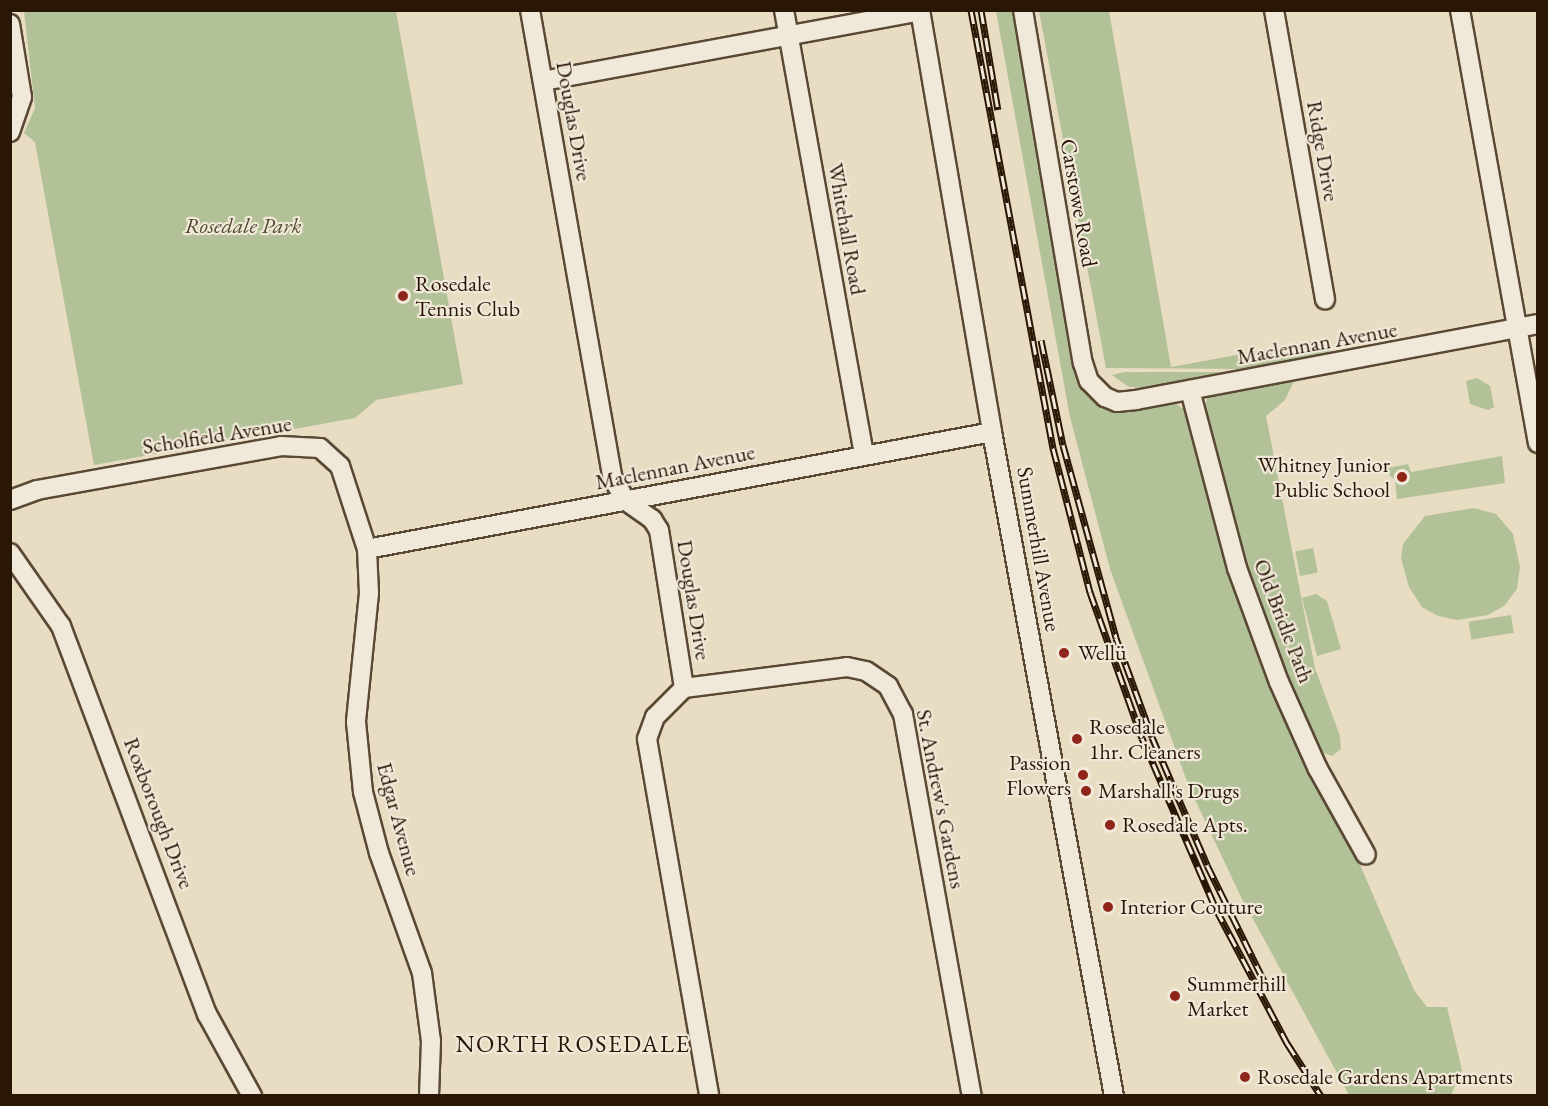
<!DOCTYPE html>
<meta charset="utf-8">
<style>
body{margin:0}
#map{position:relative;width:1548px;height:1106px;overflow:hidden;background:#e8dcc3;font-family:"EB Garamond",serif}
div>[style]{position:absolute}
.green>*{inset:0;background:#b2c197;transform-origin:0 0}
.roads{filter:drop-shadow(2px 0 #594834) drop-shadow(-2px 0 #594834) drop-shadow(0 2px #594834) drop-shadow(0 -2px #594834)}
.minor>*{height:18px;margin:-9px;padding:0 9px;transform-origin:9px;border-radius:9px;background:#f0e8d8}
.rail>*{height:7px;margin-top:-3.5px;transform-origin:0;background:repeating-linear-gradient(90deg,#f0e8d8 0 14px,#291604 0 28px);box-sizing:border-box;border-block:2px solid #291604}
.dots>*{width:16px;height:16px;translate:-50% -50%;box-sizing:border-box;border:3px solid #f0e8d8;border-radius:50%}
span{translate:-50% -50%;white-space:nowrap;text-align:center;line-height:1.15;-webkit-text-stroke:4.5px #f0e8d8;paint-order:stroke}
.street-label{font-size:22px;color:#291604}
.park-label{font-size:22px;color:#524930;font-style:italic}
.poi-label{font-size:22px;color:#291604}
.left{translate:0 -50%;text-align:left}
.right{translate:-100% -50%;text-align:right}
.neighbourhood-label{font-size:24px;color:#291604;letter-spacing:1.5px}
.frame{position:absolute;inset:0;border:12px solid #291604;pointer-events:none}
</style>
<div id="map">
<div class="green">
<i style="clip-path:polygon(24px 11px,396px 11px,463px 384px,376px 400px,355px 418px,94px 465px,35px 142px,24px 133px,35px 108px)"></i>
<i style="clip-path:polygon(996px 11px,1015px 11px,1095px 395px,1171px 401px,1184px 409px,1227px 556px,1414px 990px,1427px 1007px,1447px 1007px,1462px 1070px,1451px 1095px,1349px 1095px,1241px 897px,1189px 787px,1110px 569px,1070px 417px)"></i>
<i style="clip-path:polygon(1039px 11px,1109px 11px,1171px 367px,1329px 338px,1331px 353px,1247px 369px,1106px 368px)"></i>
<i style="clip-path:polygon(1125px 372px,1222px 372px,1143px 388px,1129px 387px,1112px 375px)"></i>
<i style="clip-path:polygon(1477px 378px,1490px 386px,1494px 407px,1488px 410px,1470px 404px,1466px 381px)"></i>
<i style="clip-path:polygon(1294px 381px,1285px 400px,1266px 416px,1315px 668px,1340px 736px,1341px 749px,1332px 756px,1321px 752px,1283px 665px,1235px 527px,1204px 411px,1207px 398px,1213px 395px)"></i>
<i style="clip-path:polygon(1502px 456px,1505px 483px,1397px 499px,1395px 480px,1383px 469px,1408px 464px,1411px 472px)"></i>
<i style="clip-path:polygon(1474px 508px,1496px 514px,1513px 534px,1520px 567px,1517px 589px,1504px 606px,1488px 615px,1457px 620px,1438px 616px,1422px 607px,1409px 587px,1401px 558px,1403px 544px,1425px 516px)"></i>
<i style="left:1313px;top:548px;width:25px;height:18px;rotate:79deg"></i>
<i style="clip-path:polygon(1316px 594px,1327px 601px,1341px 649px,1317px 656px,1302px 598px)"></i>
<i style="left:1511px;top:615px;width:18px;height:43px;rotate:81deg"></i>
</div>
<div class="roads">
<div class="minor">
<i style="left:530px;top:10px;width:476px;rotate:80deg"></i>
<i style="left:613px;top:479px;width:26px;rotate:59deg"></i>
<i style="left:626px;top:501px;width:32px;rotate:35deg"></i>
<i style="left:652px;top:519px;width:13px;rotate:58deg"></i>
<i style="left:659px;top:530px;width:160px;rotate:81deg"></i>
<i style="left:784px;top:10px;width:452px;rotate:79.8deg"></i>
<i style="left:920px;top:10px;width:428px;rotate:80.3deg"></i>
<i style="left:992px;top:432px;width:675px;rotate:79.59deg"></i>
<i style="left:1023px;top:10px;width:358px;rotate:80.4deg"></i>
<i style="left:1083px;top:363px;width:19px;rotate:72deg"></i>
<i style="left:1089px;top:381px;width:23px;rotate:45deg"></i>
<i style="left:1105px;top:397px;width:13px;rotate:23deg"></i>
<i style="left:1117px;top:402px;width:19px;rotate:-6deg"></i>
<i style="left:1136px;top:400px;width:409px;rotate:-10.7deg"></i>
<i style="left:1274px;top:10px;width:294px;rotate:80deg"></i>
<i style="left:1460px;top:10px;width:440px;rotate:79.8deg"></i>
<i style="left:10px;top:24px;width:74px;rotate:80.7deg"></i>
<i style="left:22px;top:97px;width:37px;rotate:109deg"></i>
<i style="left:543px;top:81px;width:383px;rotate:-10.5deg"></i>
<i style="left:1190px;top:390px;width:184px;rotate:75.2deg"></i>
<i style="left:1237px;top:568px;width:121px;rotate:69.8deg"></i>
<i style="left:1279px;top:682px;width:95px;rotate:65.9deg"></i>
<i style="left:1318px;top:769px;width:98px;rotate:60.8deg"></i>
<i style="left:10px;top:500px;width:29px;rotate:-20deg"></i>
<i style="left:37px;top:490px;width:248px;rotate:-10.2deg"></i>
<i style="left:281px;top:446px;width:39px;rotate:3deg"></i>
<i style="left:320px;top:448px;width:27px;rotate:42deg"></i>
<i style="left:340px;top:466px;width:87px;rotate:72deg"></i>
<i style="left:367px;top:549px;width:44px;rotate:87.4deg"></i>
<i style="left:369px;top:593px;width:130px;rotate:95.8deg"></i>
<i style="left:356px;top:722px;width:70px;rotate:84.3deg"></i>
<i style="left:363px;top:792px;width:63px;rotate:75.3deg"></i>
<i style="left:379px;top:853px;width:127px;rotate:70.3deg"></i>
<i style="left:422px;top:973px;width:69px;rotate:82.5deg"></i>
<i style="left:431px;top:1041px;width:55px;rotate:92.1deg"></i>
<i style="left:367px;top:549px;width:636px;rotate:-10.6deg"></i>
<i style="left:10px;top:553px;width:89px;rotate:55.1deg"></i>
<i style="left:61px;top:626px;width:415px;rotate:69.4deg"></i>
<i style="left:207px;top:1014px;width:94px;rotate:61.2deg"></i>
<i style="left:684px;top:688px;width:164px;rotate:-7.3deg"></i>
<i style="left:847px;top:667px;width:19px;rotate:12deg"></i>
<i style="left:866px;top:671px;width:27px;rotate:34deg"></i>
<i style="left:888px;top:686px;width:32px;rotate:62deg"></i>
<i style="left:903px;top:714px;width:388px;rotate:79.8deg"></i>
<i style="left:684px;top:688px;width:41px;rotate:135deg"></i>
<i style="left:655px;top:717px;width:23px;rotate:110deg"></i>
<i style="left:647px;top:739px;width:362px;rotate:80.1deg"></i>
</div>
</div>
<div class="rail">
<i style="left:971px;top:10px;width:446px;rotate:79.4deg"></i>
<i style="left:1053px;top:448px;width:149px;rotate:75.6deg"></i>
<i style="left:1090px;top:592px;width:155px;rotate:70.4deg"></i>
<i style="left:1142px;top:738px;width:186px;rotate:66.6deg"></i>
<i style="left:1216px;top:909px;width:152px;rotate:62.1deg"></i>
<i style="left:1287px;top:1043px;width:63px;rotate:57.3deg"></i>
<i style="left:981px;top:10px;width:101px;rotate:80.4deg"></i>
<i style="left:1041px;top:340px;width:107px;rotate:78.2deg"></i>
<i style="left:1063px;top:445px;width:200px;rotate:74.6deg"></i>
<i style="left:1116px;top:638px;width:105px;rotate:70deg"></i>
<i style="left:1152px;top:737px;width:139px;rotate:66.7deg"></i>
<i style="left:1207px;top:865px;width:129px;rotate:63.8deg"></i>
</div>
<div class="dots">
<i style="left:403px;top:296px;background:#8f2418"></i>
<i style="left:1402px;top:477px;background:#8f2418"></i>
<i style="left:1064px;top:653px;background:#8f2418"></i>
<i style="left:1077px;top:739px;background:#8f2418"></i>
<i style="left:1083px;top:775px;background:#8f2418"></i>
<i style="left:1086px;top:791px;background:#8f2418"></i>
<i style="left:1110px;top:825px;background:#8f2418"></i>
<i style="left:1108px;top:907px;background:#8f2418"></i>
<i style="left:1175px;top:996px;background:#8f2418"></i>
<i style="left:1245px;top:1077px;background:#8f2418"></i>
</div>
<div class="street-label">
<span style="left:574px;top:121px;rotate:80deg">Douglas Drive</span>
<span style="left:1323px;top:151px;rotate:80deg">Ridge Drive</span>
<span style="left:1079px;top:203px;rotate:80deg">Carstowe Road</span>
<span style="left:847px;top:229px;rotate:80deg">Whitehall Road</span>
<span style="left:1317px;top:343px;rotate:-10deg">Maclennan Avenue</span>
<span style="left:217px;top:435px;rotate:-9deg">Scholfield Avenue</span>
<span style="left:675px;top:467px;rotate:-11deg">Maclennan Avenue</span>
<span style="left:1039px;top:549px;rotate:80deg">Summerhill Avenue</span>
<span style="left:694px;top:600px;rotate:81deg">Douglas Drive</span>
<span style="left:1284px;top:621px;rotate:69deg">Old Bridle Path</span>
<span style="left:941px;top:799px;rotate:79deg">St. Andrew's Gardens</span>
<span style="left:159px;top:813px;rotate:69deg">Roxborough Drive</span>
<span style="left:399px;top:819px;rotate:75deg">Edgar Avenue</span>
</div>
<div class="park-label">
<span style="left:243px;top:226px">Rosedale Park</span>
</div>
<div class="poi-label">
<span class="left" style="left:415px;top:296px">Rosedale<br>Tennis Club</span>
<span class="right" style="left:1390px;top:477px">Whitney Junior<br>Public School</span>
<span class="left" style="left:1078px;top:653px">Wellü</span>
<span class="left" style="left:1089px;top:739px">Rosedale<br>1hr. Cleaners</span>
<span class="right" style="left:1071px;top:775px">Passion<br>Flowers</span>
<span class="left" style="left:1098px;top:791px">Marshall's Drugs</span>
<span class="left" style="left:1122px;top:825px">Rosedale Apts.</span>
<span class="left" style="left:1120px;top:907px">Interior Couture</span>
<span class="left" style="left:1187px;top:996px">Summerhill<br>Market</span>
<span class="left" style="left:1257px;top:1077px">Rosedale Gardens Apartments</span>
</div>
<div class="neighbourhood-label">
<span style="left:573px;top:1044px">NORTH ROSEDALE</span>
</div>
<div class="frame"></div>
</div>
